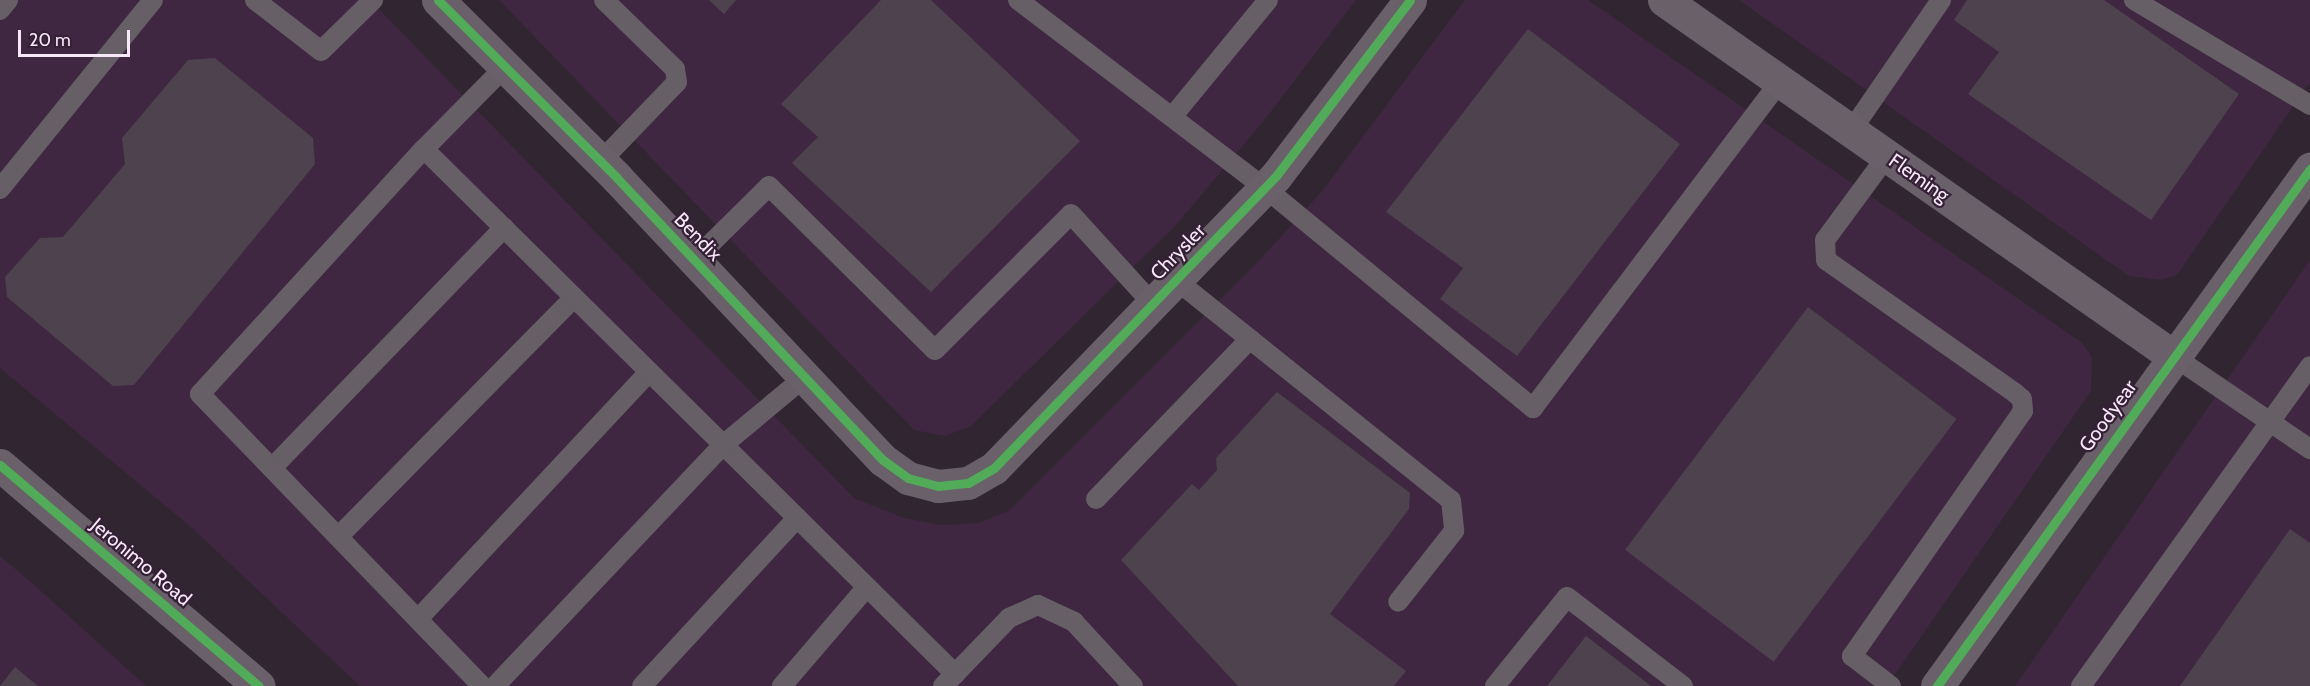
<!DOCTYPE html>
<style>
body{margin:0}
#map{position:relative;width:2310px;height:686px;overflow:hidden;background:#312532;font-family:Cabin,sans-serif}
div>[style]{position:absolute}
.built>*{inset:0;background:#3f2741}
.building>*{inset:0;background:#4e424f;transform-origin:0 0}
.lane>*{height:20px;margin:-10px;padding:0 10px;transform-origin:10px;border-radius:10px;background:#665f66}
.secondary>*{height:33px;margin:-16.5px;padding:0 16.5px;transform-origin:16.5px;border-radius:16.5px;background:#696069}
.cycleway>*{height:9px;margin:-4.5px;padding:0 4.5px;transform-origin:4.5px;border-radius:4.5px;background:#51ab58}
span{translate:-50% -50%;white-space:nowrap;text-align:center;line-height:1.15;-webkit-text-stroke:4.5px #352037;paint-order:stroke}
.street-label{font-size:20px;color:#f7e8f7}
.scale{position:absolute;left:18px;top:30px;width:112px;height:27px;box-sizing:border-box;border:3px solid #f7e8f7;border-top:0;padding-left:8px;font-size:18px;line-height:21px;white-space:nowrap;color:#f7e8f7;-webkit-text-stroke:4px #352037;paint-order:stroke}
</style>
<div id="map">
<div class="built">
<i style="clip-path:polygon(0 0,370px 0,854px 498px,904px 518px,941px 525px,979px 523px,1010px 510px,1258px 262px,1323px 190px,1465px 0,1588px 0,2082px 343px,2092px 357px,2091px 391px,1887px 686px,360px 686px,191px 527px,0 368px)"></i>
<i style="clip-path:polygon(499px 0,1356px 0,1266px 118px,1176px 225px,971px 426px,945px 436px,914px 430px)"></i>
<i style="clip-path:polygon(1739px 0,2310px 0,2310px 82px,2177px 275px,2160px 280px,2129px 276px)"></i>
<i style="clip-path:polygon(2310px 260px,2310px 686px,2015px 686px)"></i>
<i style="clip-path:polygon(0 556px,40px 590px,146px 686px,0 686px)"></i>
</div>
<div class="building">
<i style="clip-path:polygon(709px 0,736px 0,724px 14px)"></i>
<i style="clip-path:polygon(881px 0,931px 0,1080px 141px,931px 292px,792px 163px,818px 137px,781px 104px)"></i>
<i style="clip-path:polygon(1967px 0,2104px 0,2239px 94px,2151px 220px,1968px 94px,1999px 52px,1954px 20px)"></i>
<i style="clip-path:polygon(1528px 29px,1680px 144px,1517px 356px,1440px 299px,1463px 268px,1386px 212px)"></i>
<i style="clip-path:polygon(215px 58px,313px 138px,315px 164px,134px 385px,113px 386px,7px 297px,5px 277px,40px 238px,63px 237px,125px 164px,122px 138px,188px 60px)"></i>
<i style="left:1808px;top:307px;width:186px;height:304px;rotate:37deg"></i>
<i style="clip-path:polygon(1277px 392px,1410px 493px,1409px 509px,1330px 614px,1406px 671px,1394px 686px,1238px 686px,1121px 560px,1192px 484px,1199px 490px,1217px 470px,1216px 458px)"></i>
<i style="clip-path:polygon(2290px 529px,2310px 543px,2310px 686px,2180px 686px)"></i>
<i style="clip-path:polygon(1586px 636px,1651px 686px,1547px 686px)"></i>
<i style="clip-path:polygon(15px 667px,38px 686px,0 686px)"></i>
</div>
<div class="lane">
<i style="left:255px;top:0;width:83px;rotate:37.7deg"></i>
<i style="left:321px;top:51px;width:73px;rotate:-44.4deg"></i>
<i style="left:1018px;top:0;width:310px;rotate:37.3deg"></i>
<i style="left:1265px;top:188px;width:347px;rotate:39.4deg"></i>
<i style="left:1533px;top:408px;width:410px;rotate:-52.9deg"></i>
<i style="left:2134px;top:0;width:205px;rotate:30.8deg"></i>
<i style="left:0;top:10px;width:13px;rotate:-51deg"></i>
<i style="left:1172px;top:117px;width:151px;rotate:-50.6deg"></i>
<i style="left:1851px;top:131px;width:159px;rotate:-55.5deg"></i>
<i style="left:424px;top:149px;width:115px;rotate:-45.4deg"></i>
<i style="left:1887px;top:156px;width:104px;rotate:126.4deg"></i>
<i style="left:1825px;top:240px;width:20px;rotate:87deg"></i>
<i style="left:1826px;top:260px;width:231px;rotate:35.1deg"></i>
<i style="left:2015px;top:393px;width:9px;rotate:41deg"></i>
<i style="left:2022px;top:399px;width:12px;rotate:85deg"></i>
<i style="left:2023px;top:411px;width:299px;rotate:124.9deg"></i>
<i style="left:1852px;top:656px;width:49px;rotate:37.6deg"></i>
<i style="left:600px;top:162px;width:111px;rotate:-46.1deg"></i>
<i style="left:677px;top:82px;width:13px;rotate:-99deg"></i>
<i style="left:675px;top:69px;width:99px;rotate:-135.8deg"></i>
<i style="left:0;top:189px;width:243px;rotate:-51deg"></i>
<i style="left:694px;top:260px;width:105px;rotate:-44.6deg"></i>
<i style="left:769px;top:186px;width:233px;rotate:44.7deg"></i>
<i style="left:935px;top:350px;width:192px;rotate:-45deg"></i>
<i style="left:1071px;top:214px;width:122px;rotate:47.7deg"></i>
<i style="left:1176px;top:280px;width:352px;rotate:38.7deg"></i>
<i style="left:1451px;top:500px;width:31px;rotate:84deg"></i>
<i style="left:1454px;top:531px;width:90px;rotate:128.3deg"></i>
<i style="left:2173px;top:356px;width:166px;rotate:34.2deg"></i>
<i style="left:272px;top:468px;width:334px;rotate:-46deg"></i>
<i style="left:1096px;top:499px;width:222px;rotate:-46.1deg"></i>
<i style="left:338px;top:537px;width:336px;rotate:-45.4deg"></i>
<i style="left:418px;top:619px;width:338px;rotate:-46.9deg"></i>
<i style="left:955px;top:674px;width:78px;rotate:-46deg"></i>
<i style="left:1009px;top:618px;width:32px;rotate:-24deg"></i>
<i style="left:1038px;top:605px;width:40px;rotate:25deg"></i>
<i style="left:1074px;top:622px;width:87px;rotate:47.3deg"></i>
<i style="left:482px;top:686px;width:406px;rotate:-134deg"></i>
<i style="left:200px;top:394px;width:332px;rotate:-47.6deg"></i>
<i style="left:424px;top:149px;width:747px;rotate:44.67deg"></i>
<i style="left:955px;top:674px;width:17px;rotate:135deg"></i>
<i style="left:495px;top:686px;width:332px;rotate:-46.6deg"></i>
<i style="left:723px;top:445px;width:107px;rotate:-39.7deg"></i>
<i style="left:642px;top:686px;width:229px;rotate:-47.3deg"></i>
<i style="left:782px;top:686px;width:130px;rotate:-49.4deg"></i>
<i style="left:1495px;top:686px;width:114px;rotate:-51deg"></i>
<i style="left:1567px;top:597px;width:146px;rotate:37.5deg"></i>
<i style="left:2081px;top:686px;width:393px;rotate:-54.4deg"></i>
</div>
<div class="secondary">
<i style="left:438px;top:0;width:252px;rotate:44.8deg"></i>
<i style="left:617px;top:178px;width:388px;rotate:46.7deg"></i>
<i style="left:883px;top:460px;width:31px;rotate:36deg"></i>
<i style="left:908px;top:478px;width:31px;rotate:15deg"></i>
<i style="left:938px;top:486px;width:30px;rotate:-6deg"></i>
<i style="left:968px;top:483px;width:30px;rotate:-30deg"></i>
<i style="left:994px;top:468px;width:406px;rotate:-46deg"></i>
<i style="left:1276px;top:176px;width:221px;rotate:-52.7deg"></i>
<i style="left:1664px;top:0;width:621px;rotate:34.97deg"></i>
<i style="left:0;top:465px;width:340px;rotate:40.5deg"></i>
<i style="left:1937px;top:686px;width:638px;rotate:-54.19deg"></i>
</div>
<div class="cycleway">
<i style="left:438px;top:0;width:252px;rotate:44.8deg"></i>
<i style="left:617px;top:178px;width:388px;rotate:46.7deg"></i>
<i style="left:883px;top:460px;width:31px;rotate:36deg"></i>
<i style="left:908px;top:478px;width:31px;rotate:15deg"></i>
<i style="left:938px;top:486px;width:30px;rotate:-6deg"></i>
<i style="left:968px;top:483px;width:30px;rotate:-30deg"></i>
<i style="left:994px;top:468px;width:406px;rotate:-46deg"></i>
<i style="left:1276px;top:176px;width:221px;rotate:-52.7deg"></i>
<i style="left:0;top:465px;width:340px;rotate:40.5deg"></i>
<i style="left:1937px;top:686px;width:638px;rotate:-54.19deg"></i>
</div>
<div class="street-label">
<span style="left:1919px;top:178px;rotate:35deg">Fleming</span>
<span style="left:698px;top:237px;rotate:46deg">Bendix</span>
<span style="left:1178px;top:252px;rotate:-46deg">Chrysler</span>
<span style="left:2108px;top:416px;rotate:-54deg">Goodyear</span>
<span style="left:141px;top:562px;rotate:40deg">Jeronimo Road</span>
</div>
<div class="scale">20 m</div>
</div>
